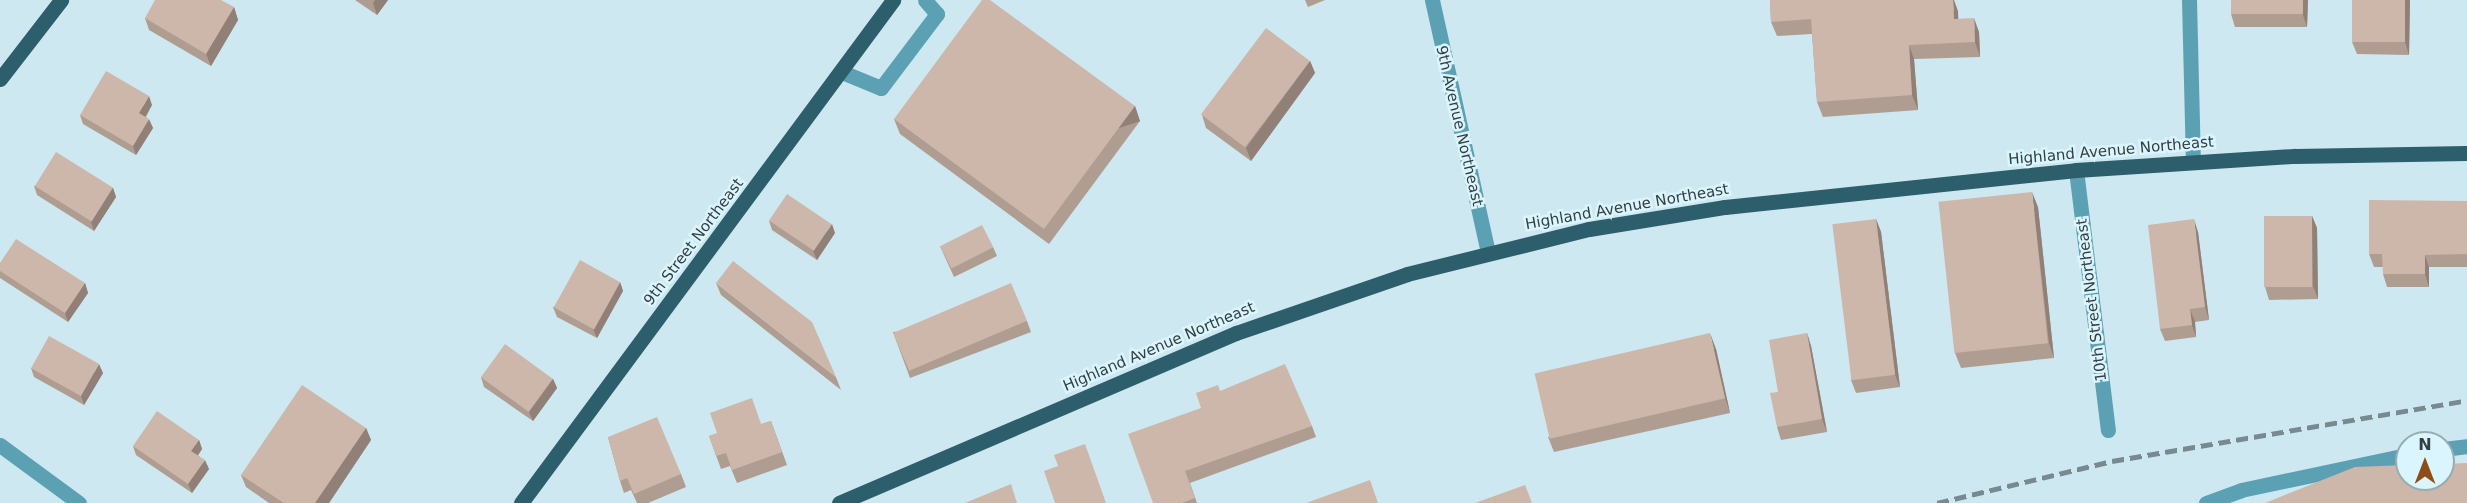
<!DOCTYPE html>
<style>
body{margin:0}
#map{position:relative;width:2467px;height:503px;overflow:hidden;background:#cde8f0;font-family:"DejaVu Sans",sans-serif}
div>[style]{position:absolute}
.minor>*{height:15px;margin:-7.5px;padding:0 7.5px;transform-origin:7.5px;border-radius:7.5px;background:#5ca1b3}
.major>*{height:15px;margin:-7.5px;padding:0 7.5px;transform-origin:7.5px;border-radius:7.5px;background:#2d5e6b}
.rail>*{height:4.5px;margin-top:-2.25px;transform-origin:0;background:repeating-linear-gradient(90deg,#788a90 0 12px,transparent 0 18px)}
.wall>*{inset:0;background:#b09d92}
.shaded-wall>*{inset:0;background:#908077;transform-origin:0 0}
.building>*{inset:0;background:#cdb7aa;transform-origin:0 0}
span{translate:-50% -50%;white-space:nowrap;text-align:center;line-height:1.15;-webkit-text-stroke:5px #daf5fd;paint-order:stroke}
.street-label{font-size:15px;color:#343f42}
.north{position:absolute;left:2395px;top:431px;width:60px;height:60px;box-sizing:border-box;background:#daf5fd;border:2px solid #98acb2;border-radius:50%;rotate:0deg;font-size:16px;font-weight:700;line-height:24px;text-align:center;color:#343f42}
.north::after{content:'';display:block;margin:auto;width:21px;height:27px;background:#8d4c18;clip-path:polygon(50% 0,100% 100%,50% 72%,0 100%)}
</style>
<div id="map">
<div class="minor">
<i style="left:1432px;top:0;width:258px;rotate:77.5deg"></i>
<i style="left:2189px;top:0;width:161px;rotate:88.6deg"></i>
<i style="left:842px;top:72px;width:42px;rotate:22.3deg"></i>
<i style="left:881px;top:88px;width:93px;rotate:-52.9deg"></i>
<i style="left:937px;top:14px;width:18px;rotate:-131deg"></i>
<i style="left:2076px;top:170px;width:262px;rotate:83deg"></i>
<i style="left:0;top:445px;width:98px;rotate:36.3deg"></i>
<i style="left:2443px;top:449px;width:24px;rotate:-7deg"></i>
<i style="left:2206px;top:503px;width:37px;rotate:-20deg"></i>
<i style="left:2241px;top:490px;width:170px;rotate:-11.9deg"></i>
</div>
<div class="major">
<i style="left:0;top:79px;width:100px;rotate:-52.3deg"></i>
<i style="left:521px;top:503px;width:626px;rotate:-53.51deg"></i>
<i style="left:839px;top:503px;width:432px;rotate:-23.2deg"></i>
<i style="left:1236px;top:333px;width:181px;rotate:-19deg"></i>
<i style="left:1407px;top:274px;width:187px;rotate:-13.9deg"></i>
<i style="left:1589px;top:229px;width:138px;rotate:-9.2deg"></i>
<i style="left:1725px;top:207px;width:353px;rotate:-6deg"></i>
<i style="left:2076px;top:170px;width:219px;rotate:-3.7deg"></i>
<i style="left:2295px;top:156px;width:172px;rotate:-1deg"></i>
</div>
<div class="rail">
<i style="left:1937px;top:503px;width:180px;rotate:-13.5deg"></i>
<i style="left:2112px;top:461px;width:360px;rotate:-9.7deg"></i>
</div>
<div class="wall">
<i style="clip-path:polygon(355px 0,388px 0,377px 15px)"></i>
<i style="clip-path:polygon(1305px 0,1325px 0,1308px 7px)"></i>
<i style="clip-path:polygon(1770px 0,1958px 11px,1958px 19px,1979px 32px,1980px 57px,1914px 59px,1918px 110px,1823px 117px,1817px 102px,1812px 34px,1777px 36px,1771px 22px)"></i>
<i style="clip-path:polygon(2231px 0,2308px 0,2307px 27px,2235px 27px,2231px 14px)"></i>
<i style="clip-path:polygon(2352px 0,2410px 0,2409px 55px,2357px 54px,2352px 42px)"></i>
<i style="clip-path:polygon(234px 7px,238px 20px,211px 66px,149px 30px,145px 18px)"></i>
<i style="clip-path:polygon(1310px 61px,1315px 73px,1251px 161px,1206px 128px,1202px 115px)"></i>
<i style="clip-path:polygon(152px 105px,146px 117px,153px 128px,136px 155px,83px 124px,80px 115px)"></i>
<i style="clip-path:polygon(1135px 106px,1140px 121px,1049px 244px,900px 134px,894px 119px)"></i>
<i style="clip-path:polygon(34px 186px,113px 188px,116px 197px,94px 231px,37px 195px)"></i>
<i style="clip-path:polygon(2467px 201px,2467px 267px,2429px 267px,2429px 287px,2387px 287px,2383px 274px,2383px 267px,2374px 267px,2369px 254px)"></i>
<i style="clip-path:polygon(2038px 207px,2054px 358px,1961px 368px,1955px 353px)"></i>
<i style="clip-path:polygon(2312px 216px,2317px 228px,2318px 299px,2269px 300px,2265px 287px)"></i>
<i style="clip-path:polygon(1876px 219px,1881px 232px,1900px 387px,1856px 393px,1851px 380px)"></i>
<i style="clip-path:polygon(769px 221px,835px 233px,817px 260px,772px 230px)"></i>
<i style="clip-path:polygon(2198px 232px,2209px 320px,2195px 322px,2196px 337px,2165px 341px,2160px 329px)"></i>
<i style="clip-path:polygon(940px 246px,993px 247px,997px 256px,954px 277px,944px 255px)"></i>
<i style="clip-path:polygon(0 263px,85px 283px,88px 293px,68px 322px,0 278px)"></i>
<i style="clip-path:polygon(620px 282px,623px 291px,597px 338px,557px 317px,553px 307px)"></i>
<i style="clip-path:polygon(716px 283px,836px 377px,841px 390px,721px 295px)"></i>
<i style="clip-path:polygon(1027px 321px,1031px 332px,910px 378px,893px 332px)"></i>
<i style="clip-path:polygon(1807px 333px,1811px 346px,1827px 432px,1781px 440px,1777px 427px,1778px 392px)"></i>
<i style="clip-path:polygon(1716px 349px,1730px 413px,1554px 452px,1548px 437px)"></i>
<i style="clip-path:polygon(31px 368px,103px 373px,84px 405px,34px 377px)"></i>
<i style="clip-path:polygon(481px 377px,553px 379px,557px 388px,533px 421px,484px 387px)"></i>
<i style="clip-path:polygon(1220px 391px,1312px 426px,1316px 437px,1190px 483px,1197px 503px,1153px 503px)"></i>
<i style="clip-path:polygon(771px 421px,787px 465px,737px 483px,730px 466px,721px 469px,709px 436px,762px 424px)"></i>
<i style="clip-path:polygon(366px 428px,371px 440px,329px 503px,269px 503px,246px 487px,241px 475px)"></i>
<i style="clip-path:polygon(608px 437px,681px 474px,686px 487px,648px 503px,637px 503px,631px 490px,624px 493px,620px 481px)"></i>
<i style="clip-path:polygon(199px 440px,202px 449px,198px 455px,209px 469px,192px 493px,136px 455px,133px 446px)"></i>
</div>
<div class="shaded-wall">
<i style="clip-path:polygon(375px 0,388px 0,377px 15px,373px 3px)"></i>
<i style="clip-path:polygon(1953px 0,1954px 0,1958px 11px,1959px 33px,1954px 19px)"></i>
<i style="clip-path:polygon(2303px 0,2308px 0,2307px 27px,2303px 15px)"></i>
<i style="clip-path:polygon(2405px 0,2410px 0,2409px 55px,2405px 42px)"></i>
<i style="clip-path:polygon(234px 7px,238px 20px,211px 66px,206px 54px)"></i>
<i style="clip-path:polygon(1974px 18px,1979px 32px,1980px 57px,1975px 42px)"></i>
<i style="clip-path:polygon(1909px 45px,1914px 59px,1918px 110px,1912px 95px)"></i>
<i style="clip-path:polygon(1310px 61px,1315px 73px,1251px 161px,1246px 148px)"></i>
<i style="clip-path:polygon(149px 96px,152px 105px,142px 122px,139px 113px)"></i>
<i style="left:1135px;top:106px;width:16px;height:153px;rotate:72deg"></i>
<i style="clip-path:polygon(149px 119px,153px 128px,136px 155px,133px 146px)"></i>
<i style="clip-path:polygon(113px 188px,116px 197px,94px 231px,91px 222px)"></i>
<i style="clip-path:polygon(2032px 192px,2038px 207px,2054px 358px,2049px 343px)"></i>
<i style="clip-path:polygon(2312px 216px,2317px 228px,2318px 299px,2313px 286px)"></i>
<i style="clip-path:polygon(1876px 219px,1881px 232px,1900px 387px,1895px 375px)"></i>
<i style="clip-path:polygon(2194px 219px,2198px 232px,2209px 320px,2205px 307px)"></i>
<i style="clip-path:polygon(832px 224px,835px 233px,817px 260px,813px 251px)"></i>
<i style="clip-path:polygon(2425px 255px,2429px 267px,2429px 287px,2425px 274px)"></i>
<i style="clip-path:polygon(620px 282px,623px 291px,597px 338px,593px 329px)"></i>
<i style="clip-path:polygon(85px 283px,88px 293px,68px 322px,65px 313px)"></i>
<i style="clip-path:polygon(2190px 309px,2195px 322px,2196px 337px,2192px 325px)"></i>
<i style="clip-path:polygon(1710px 333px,1716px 349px,1730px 413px,1725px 398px)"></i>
<i style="clip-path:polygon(1807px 333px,1811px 346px,1827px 432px,1822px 419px)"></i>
<i style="clip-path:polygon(99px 364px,103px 373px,84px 405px,81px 396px)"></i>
<i style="clip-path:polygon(553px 379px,557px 388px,533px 421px,529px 412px)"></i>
<i style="clip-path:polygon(366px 428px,371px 440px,329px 503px,315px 503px)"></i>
<i style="clip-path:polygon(199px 440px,202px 449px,195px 460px,191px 451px)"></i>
<i style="clip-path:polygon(205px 460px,209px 469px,192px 493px,188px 484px)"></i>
</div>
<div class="building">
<i style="clip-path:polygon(155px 0,221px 0,234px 7px,206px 54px,145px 18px)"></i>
<i style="clip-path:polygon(982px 0,990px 0,1135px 106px,1044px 229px,894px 119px)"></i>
<i style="clip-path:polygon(1770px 0,1953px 0,1954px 19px,1974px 18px,1975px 42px,1909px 45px,1912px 95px,1817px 102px,1811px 19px,1771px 22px)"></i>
<i style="left:2231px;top:0;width:72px;height:14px"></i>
<i style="left:2352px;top:0;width:53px;height:42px"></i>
<i style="left:1266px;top:28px;width:55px;height:108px;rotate:37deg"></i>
<i style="clip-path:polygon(106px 71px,149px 96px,139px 113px,149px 119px,133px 146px,80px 115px)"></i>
<i style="left:56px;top:152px;width:67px;height:40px;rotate:32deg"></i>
<i style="left:2032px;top:192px;width:152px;height:94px;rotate:84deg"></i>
<i style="left:787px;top:194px;width:54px;height:32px;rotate:34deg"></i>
<i style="clip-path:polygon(2369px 200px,2467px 201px,2467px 254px,2425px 255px,2425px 274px,2383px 274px,2382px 254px,2369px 254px)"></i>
<i style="left:2264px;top:216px;width:48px;height:71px"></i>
<i style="left:1876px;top:219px;width:157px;height:44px;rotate:83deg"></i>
<i style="clip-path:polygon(2194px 219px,2205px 307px,2190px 309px,2192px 325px,2160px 329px,2148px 225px)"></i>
<i style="left:982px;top:225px;width:25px;height:47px;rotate:63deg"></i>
<i style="clip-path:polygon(16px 239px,85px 283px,65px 313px,0 271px,0 263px)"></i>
<i style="left:580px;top:260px;width:46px;height:54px;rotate:29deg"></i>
<i style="clip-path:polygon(733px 261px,812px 322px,836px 377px,716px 283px)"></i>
<i style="left:1011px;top:283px;width:41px;height:128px;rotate:67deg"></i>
<i style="left:1710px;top:333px;width:67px;height:180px;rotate:77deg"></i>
<i style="clip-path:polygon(1807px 333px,1822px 419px,1777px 427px,1770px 393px,1778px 392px,1769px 340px)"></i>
<i style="left:49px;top:336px;width:57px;height:37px;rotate:29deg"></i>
<i style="left:505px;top:344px;width:59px;height:41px;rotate:36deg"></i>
<i style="clip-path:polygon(1285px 364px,1312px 426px,1185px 471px,1195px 498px,1182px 503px,1153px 503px,1128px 434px,1201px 408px,1196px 393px,1218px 385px,1220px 391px)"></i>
<i style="clip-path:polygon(302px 385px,366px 428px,315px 503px,284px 503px,241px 475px)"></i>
<i style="clip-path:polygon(752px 398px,761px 424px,771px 421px,782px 452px,732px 470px,726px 453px,716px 456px,709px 436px,717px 433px,710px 413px)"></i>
<i style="clip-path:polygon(157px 411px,199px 440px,191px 451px,205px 460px,188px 484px,133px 446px)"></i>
<i style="clip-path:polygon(657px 417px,681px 474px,634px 494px,627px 478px,620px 481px,608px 437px)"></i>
<i style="clip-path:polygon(1085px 444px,1106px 503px,1055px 503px,1044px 471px,1058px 466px,1054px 455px)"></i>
<i style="clip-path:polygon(2467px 463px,2467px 503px,2265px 503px,2355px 467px,2407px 465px,2407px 479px,2443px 479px,2443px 464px)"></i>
<i style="clip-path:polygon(1370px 480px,1378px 503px,1306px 503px)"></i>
<i style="clip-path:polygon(1011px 484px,1017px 503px,965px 503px)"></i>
<i style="clip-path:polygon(1525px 485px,1532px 503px,1475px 503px)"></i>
</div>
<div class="street-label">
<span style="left:1459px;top:126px;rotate:77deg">9th Avenue Northeast</span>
<span style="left:2111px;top:151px;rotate:-5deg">Highland Avenue Northeast</span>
<span style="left:1627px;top:207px;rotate:-10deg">Highland Avenue Northeast</span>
<span style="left:694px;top:242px;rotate:-53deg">9th Street Northeast</span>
<span style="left:2092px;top:300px;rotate:-97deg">10th Street Northeast</span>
<span style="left:1159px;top:347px;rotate:-23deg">Highland Avenue Northeast</span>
</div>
<div class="north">N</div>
</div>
